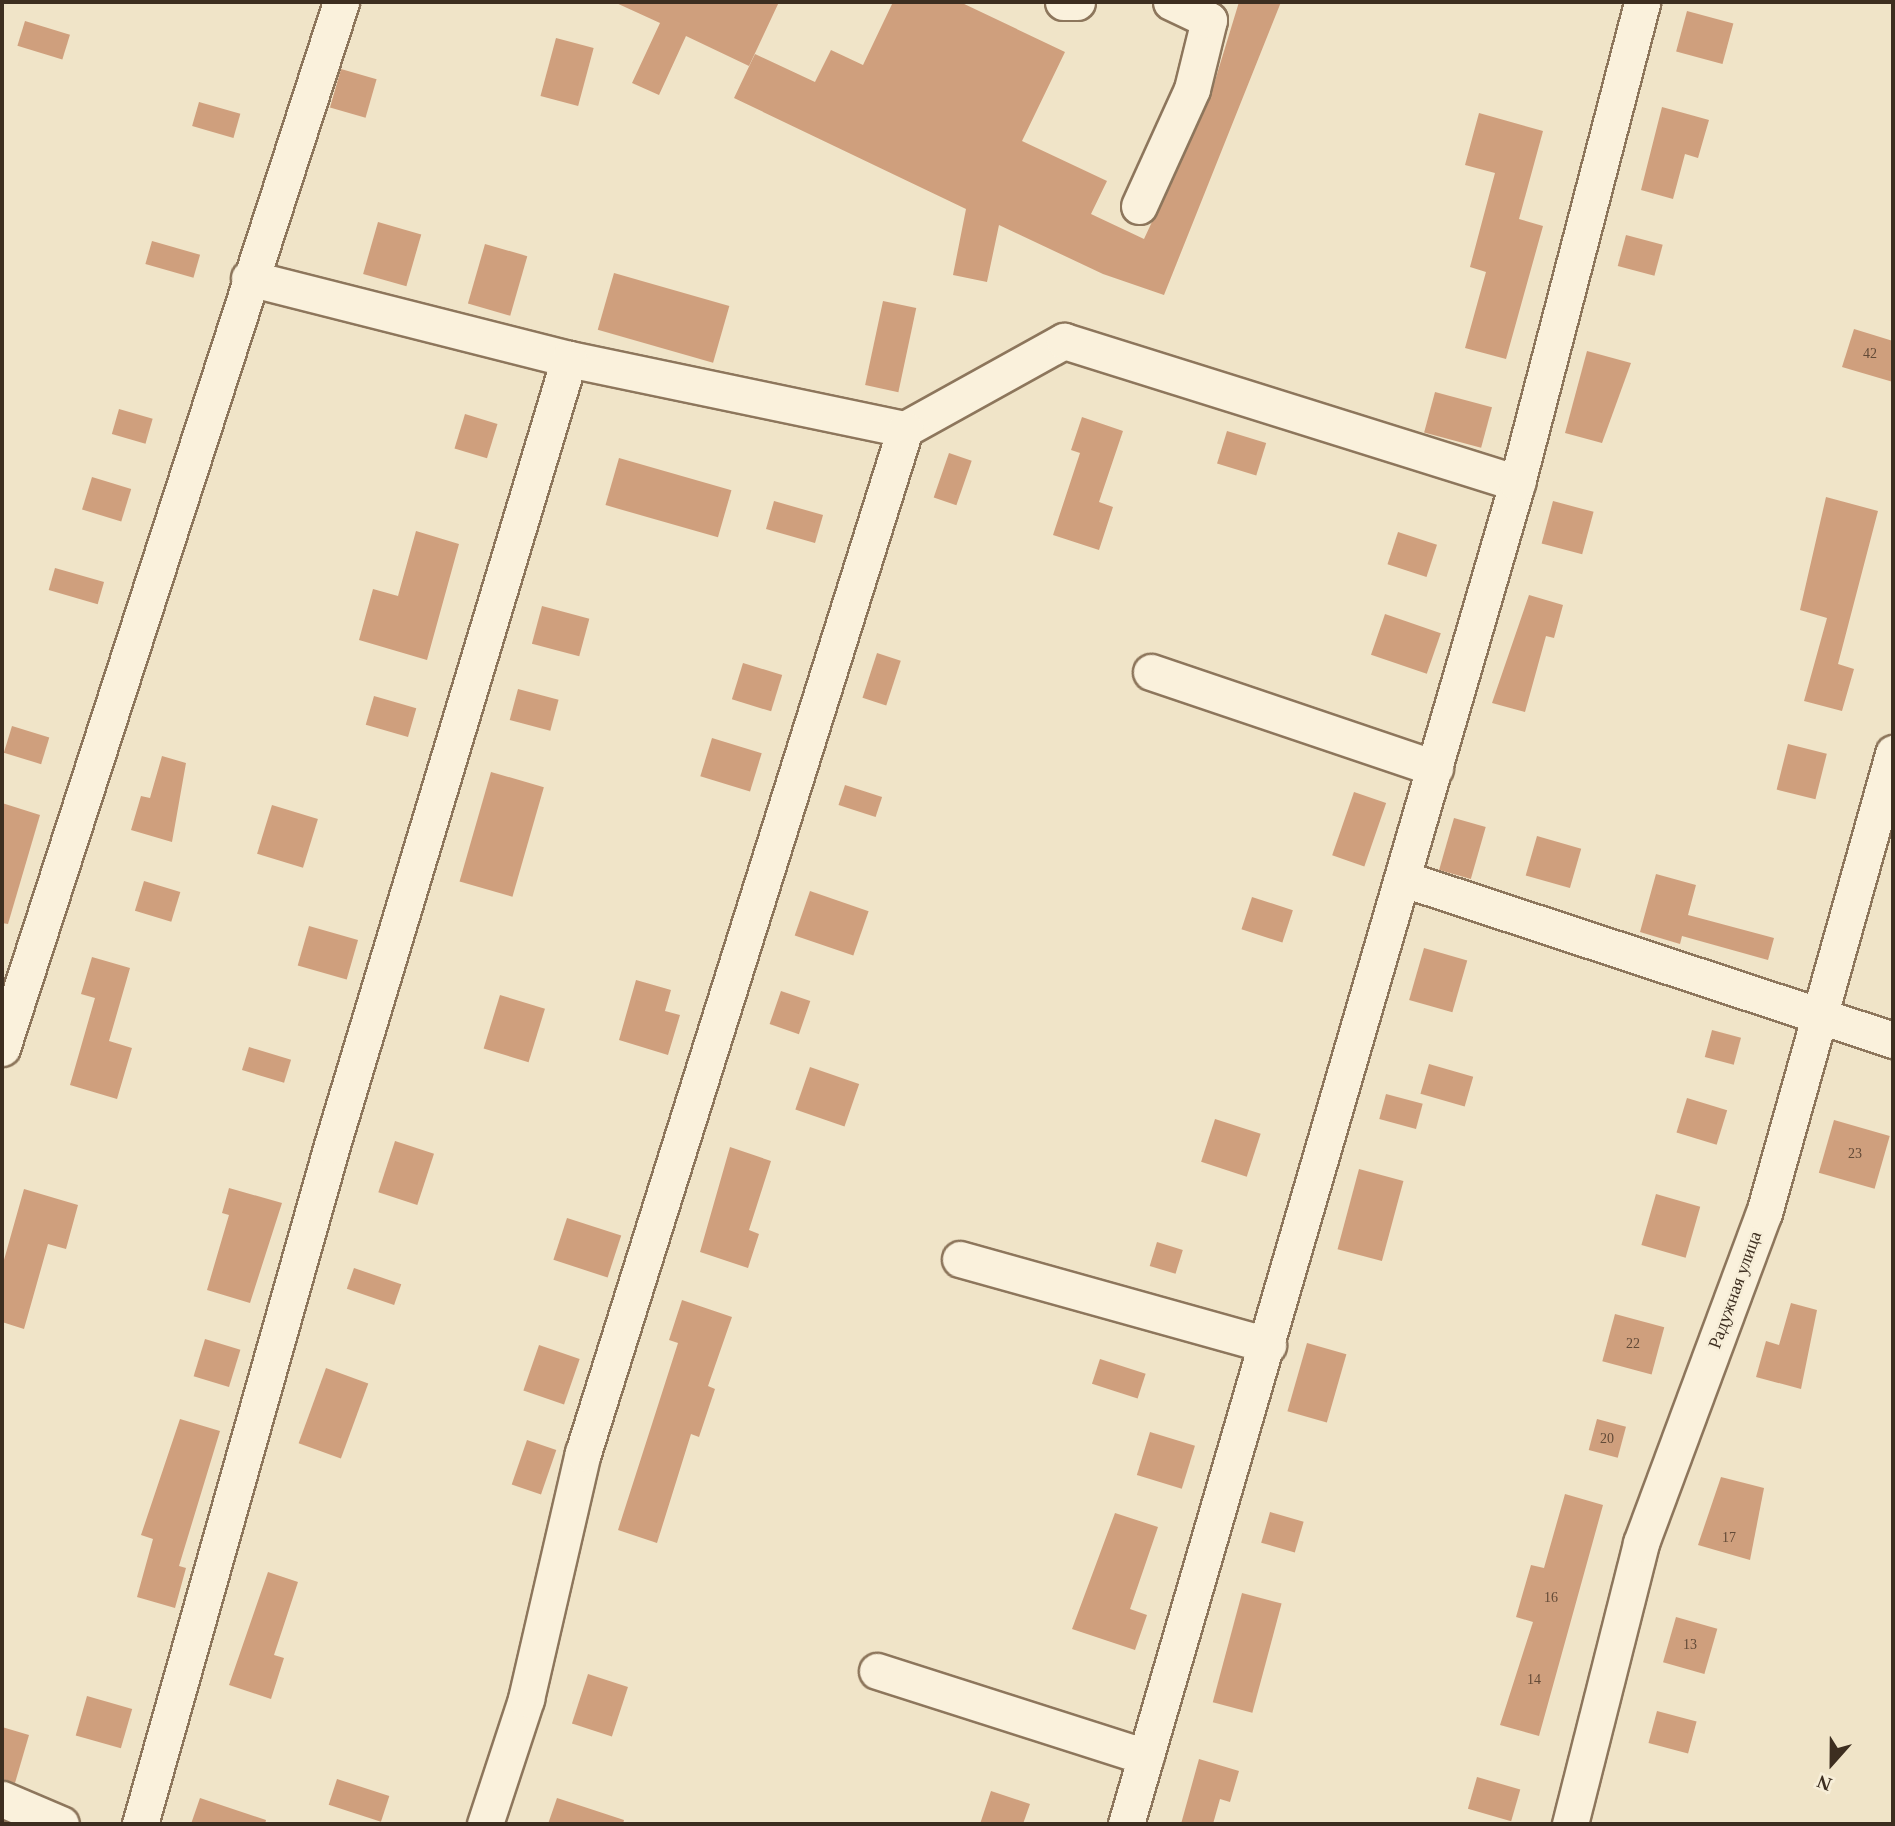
<!DOCTYPE html>
<meta charset="utf-8">
<style>
body{margin:0}
#map{position:relative;width:1895px;height:1826px;overflow:hidden;background:#f0e4c8;font-family:Georgia,serif}
div>[style]{position:absolute}
.building>*{inset:0;background:#cf9f7d;transform-origin:0 0}
.roads{filter:drop-shadow(2px 0 #8d765c) drop-shadow(-2px 0 #8d765c) drop-shadow(0 2px #8d765c) drop-shadow(0 -2px #8d765c)}
.minor>*{height:35px;margin:-17.5px;padding:0 17.5px;transform-origin:17.5px;border-radius:17.5px;background:#faf1dc}
span{translate:-50% -50%;white-space:nowrap;text-align:center;line-height:1.15;-webkit-text-stroke:5px #f7eed8;paint-order:stroke}
.number-label{font-size:14px;color:#624a37}
.number-label span{-webkit-text-stroke-width:0}
.street-label{font-size:18px;color:#3d2e20}
.frame{position:absolute;inset:0;border:4px solid #3d2e20;pointer-events:none}
.north{position:absolute;left:1797px;top:1728px;width:70px;height:70px;-webkit-text-stroke:5px #f7eed8;paint-order:stroke;rotate:201deg;font-size:19px;font-weight:700;line-height:28px;text-align:center;color:#3d2e20}
.north::after{content:'';display:block;margin:auto;width:24px;height:32px;background:#3d2e20;clip-path:polygon(50% 0,100% 100%,50% 72%,0 100%)}
</style>
<div id="map">
<div class="building">
<i style="clip-path:polygon(614px 2px,779px 2px,749px 66px,686px 36px,659px 95px,632px 83px,660px 23px)"></i>
<i style="clip-path:polygon(893px 2px,960px 2px,1065px 52px,1022px 141px,1107px 181px,1091px 214px,1144px 239px,1210px 97px,1239px 2px,1281px 2px,1164px 295px,1103px 274px,999px 225px,987px 282px,953px 275px,966px 209px,734px 98px,755px 54px,815px 82px,831px 50px,863px 65px)"></i>
<i style="left:1687px;top:11px;width:48px;height:42px;rotate:15deg"></i>
<i style="left:25px;top:21px;width:47px;height:26px;rotate:17deg"></i>
<i style="left:556px;top:38px;width:39px;height:60px;rotate:15deg"></i>
<i style="left:341px;top:69px;width:37px;height:40px;rotate:16deg"></i>
<i style="left:199px;top:102px;width:43px;height:25px;rotate:16deg"></i>
<i style="clip-path:polygon(1662px 107px,1709px 120px,1698px 158px,1685px 154px,1673px 199px,1641px 190px)"></i>
<i style="clip-path:polygon(1479px 113px,1543px 131px,1519px 219px,1543px 226px,1506px 359px,1465px 348px,1486px 272px,1470px 267px,1495px 173px,1465px 165px)"></i>
<i style="left:378px;top:222px;width:45px;height:54px;rotate:16deg"></i>
<i style="left:1626px;top:235px;width:38px;height:32px;rotate:15deg"></i>
<i style="left:152px;top:241px;width:50px;height:24px;rotate:16deg"></i>
<i style="left:485px;top:244px;width:44px;height:62px;rotate:16deg"></i>
<i style="left:614px;top:273px;width:120px;height:59px;rotate:16deg"></i>
<i style="left:883px;top:301px;width:34px;height:86px;rotate:12deg"></i>
<i style="clip-path:polygon(1854px 329px,1893px 341px,1893px 382px,1842px 367px)"></i>
<i style="clip-path:polygon(1587px 351px,1631px 363px,1602px 443px,1565px 433px)"></i>
<i style="left:1435px;top:392px;width:59px;height:42px;rotate:15deg"></i>
<i style="left:119px;top:409px;width:35px;height:26px;rotate:16deg"></i>
<i style="left:465px;top:414px;width:34px;height:36px;rotate:17deg"></i>
<i style="clip-path:polygon(1082px 417px,1123px 431px,1099px 502px,1113px 507px,1099px 550px,1053px 535px,1080px 453px,1071px 450px)"></i>
<i style="left:1227px;top:431px;width:41px;height:34px;rotate:17deg"></i>
<i style="left:949px;top:453px;width:24px;height:47px;rotate:19deg"></i>
<i style="left:619px;top:458px;width:117px;height:49px;rotate:16deg"></i>
<i style="left:92px;top:477px;width:41px;height:34px;rotate:17deg"></i>
<i style="clip-path:polygon(1826px 497px,1878px 511px,1838px 664px,1854px 669px,1842px 711px,1804px 701px,1827px 618px,1800px 610px)"></i>
<i style="left:774px;top:501px;width:51px;height:29px;rotate:16deg"></i>
<i style="left:1553px;top:501px;width:42px;height:44px;rotate:15deg"></i>
<i style="clip-path:polygon(416px 531px,459px 544px,427px 660px,359px 640px,373px 589px,398px 596px)"></i>
<i style="left:1398px;top:532px;width:41px;height:34px;rotate:18deg"></i>
<i style="left:55px;top:568px;width:51px;height:23px;rotate:16deg"></i>
<i style="clip-path:polygon(1529px 595px,1563px 605px,1554px 638px,1546px 636px,1525px 712px,1492px 703px)"></i>
<i style="left:542px;top:606px;width:49px;height:39px;rotate:15deg"></i>
<i style="left:1385px;top:614px;width:59px;height:43px;rotate:19deg"></i>
<i style="left:877px;top:653px;width:25px;height:47px;rotate:18deg"></i>
<i style="left:743px;top:663px;width:41px;height:38px;rotate:17deg"></i>
<i style="left:518px;top:689px;width:42px;height:32px;rotate:15deg"></i>
<i style="left:374px;top:696px;width:44px;height:30px;rotate:16deg"></i>
<i style="left:12px;top:726px;width:39px;height:28px;rotate:17deg"></i>
<i style="left:712px;top:738px;width:52px;height:40px;rotate:17deg"></i>
<i style="left:1788px;top:744px;width:40px;height:47px;rotate:14deg"></i>
<i style="clip-path:polygon(162px 756px,186px 763px,172px 842px,131px 830px,141px 796px,150px 798px)"></i>
<i style="left:491px;top:772px;width:55px;height:114px;rotate:16deg"></i>
<i style="left:845px;top:785px;width:39px;height:21px;rotate:18deg"></i>
<i style="left:1354px;top:792px;width:34px;height:67px;rotate:19deg"></i>
<i style="clip-path:polygon(2px 803px,40px 815px,8px 924px,2px 923px)"></i>
<i style="left:272px;top:805px;width:48px;height:51px;rotate:17deg"></i>
<i style="left:1454px;top:818px;width:33px;height:54px;rotate:16deg"></i>
<i style="left:1537px;top:836px;width:46px;height:41px;rotate:16deg"></i>
<i style="clip-path:polygon(1656px 874px,1696px 885px,1688px 915px,1774px 938px,1768px 960px,1682px 936px,1680px 944px,1640px 932px)"></i>
<i style="left:144px;top:881px;width:38px;height:31px;rotate:17deg"></i>
<i style="left:810px;top:891px;width:62px;height:47px;rotate:19deg"></i>
<i style="left:1252px;top:897px;width:43px;height:34px;rotate:18deg"></i>
<i style="left:309px;top:926px;width:51px;height:41px;rotate:16deg"></i>
<i style="left:1424px;top:948px;width:45px;height:54px;rotate:16deg"></i>
<i style="clip-path:polygon(92px 957px,130px 968px,109px 1041px,132px 1048px,117px 1099px,70px 1085px,95px 998px,81px 994px)"></i>
<i style="clip-path:polygon(636px 980px,671px 990px,665px 1011px,680px 1015px,668px 1055px,619px 1040px)"></i>
<i style="left:781px;top:991px;width:31px;height:35px;rotate:19deg"></i>
<i style="left:500px;top:995px;width:47px;height:56px;rotate:17deg"></i>
<i style="left:1712px;top:1030px;width:30px;height:28px;rotate:15deg"></i>
<i style="left:249px;top:1047px;width:44px;height:24px;rotate:17deg"></i>
<i style="left:1429px;top:1064px;width:46px;height:31px;rotate:16deg"></i>
<i style="left:810px;top:1067px;width:52px;height:45px;rotate:19deg"></i>
<i style="left:1386px;top:1094px;width:38px;height:26px;rotate:15deg"></i>
<i style="left:1687px;top:1098px;width:42px;height:36px;rotate:17deg"></i>
<i style="left:1215px;top:1119px;width:48px;height:45px;rotate:18deg"></i>
<i style="left:1834px;top:1120px;width:58px;height:55px;rotate:16deg"></i>
<i style="left:395px;top:1141px;width:41px;height:54px;rotate:18deg"></i>
<i style="clip-path:polygon(730px 1147px,771px 1161px,749px 1230px,759px 1234px,748px 1268px,700px 1252px)"></i>
<i style="left:1359px;top:1169px;width:46px;height:83px;rotate:15deg"></i>
<i style="clip-path:polygon(229px 1188px,282px 1203px,250px 1303px,207px 1290px,229px 1215px,222px 1213px)"></i>
<i style="clip-path:polygon(24px 1189px,78px 1205px,66px 1249px,48px 1244px,24px 1329px,2px 1322px,2px 1267px)"></i>
<i style="left:1656px;top:1194px;width:46px;height:53px;rotate:16deg"></i>
<i style="left:567px;top:1218px;width:57px;height:44px;rotate:18deg"></i>
<i style="left:1157px;top:1242px;width:27px;height:25px;rotate:17deg"></i>
<i style="left:354px;top:1268px;width:50px;height:22px;rotate:19deg"></i>
<i style="clip-path:polygon(682px 1300px,732px 1317px,708px 1386px,715px 1389px,699px 1437px,691px 1434px,657px 1543px,618px 1530px,678px 1343px,669px 1340px)"></i>
<i style="clip-path:polygon(1791px 1303px,1817px 1310px,1801px 1389px,1756px 1377px,1766px 1341px,1779px 1345px)"></i>
<i style="left:1615px;top:1314px;width:51px;height:49px;rotate:15deg"></i>
<i style="left:205px;top:1339px;width:37px;height:39px;rotate:17deg"></i>
<i style="left:1307px;top:1343px;width:41px;height:71px;rotate:16deg"></i>
<i style="left:539px;top:1345px;width:43px;height:48px;rotate:19deg"></i>
<i style="left:1100px;top:1359px;width:48px;height:26px;rotate:18deg"></i>
<i style="left:326px;top:1368px;width:45px;height:80px;rotate:20deg"></i>
<i style="clip-path:polygon(180px 1419px,220px 1431px,179px 1566px,186px 1568px,175px 1608px,137px 1597px,153px 1539px,141px 1535px)"></i>
<i style="left:1597px;top:1419px;width:30px;height:32px;rotate:15deg"></i>
<i style="left:1150px;top:1432px;width:47px;height:45px;rotate:17deg"></i>
<i style="left:527px;top:1440px;width:31px;height:47px;rotate:19deg"></i>
<i style="clip-path:polygon(1721px 1477px,1764px 1488px,1750px 1560px,1698px 1545px)"></i>
<i style="clip-path:polygon(1565px 1494px,1603px 1505px,1539px 1736px,1500px 1725px,1533px 1622px,1516px 1617px,1531px 1565px,1544px 1568px)"></i>
<i style="left:1270px;top:1512px;width:35px;height:32px;rotate:16deg"></i>
<i style="clip-path:polygon(1115px 1513px,1158px 1527px,1130px 1609px,1147px 1615px,1135px 1650px,1072px 1629px)"></i>
<i style="clip-path:polygon(268px 1572px,298px 1582px,274px 1655px,284px 1658px,271px 1699px,229px 1685px)"></i>
<i style="left:1242px;top:1593px;width:41px;height:113px;rotate:15deg"></i>
<i style="left:1676px;top:1617px;width:43px;height:47px;rotate:16deg"></i>
<i style="left:588px;top:1674px;width:42px;height:52px;rotate:18deg"></i>
<i style="left:87px;top:1696px;width:47px;height:41px;rotate:16deg"></i>
<i style="left:1657px;top:1711px;width:41px;height:33px;rotate:15deg"></i>
<i style="clip-path:polygon(2px 1727px,29px 1735px,15px 1783px,2px 1779px)"></i>
<i style="clip-path:polygon(1199px 1759px,1239px 1771px,1230px 1802px,1220px 1799px,1213px 1824px,1181px 1824px)"></i>
<i style="left:1477px;top:1777px;width:45px;height:33px;rotate:16deg"></i>
<i style="left:337px;top:1779px;width:55px;height:27px;rotate:18deg"></i>
<i style="clip-path:polygon(991px 1791px,1030px 1804px,1023px 1824px,980px 1824px)"></i>
<i style="clip-path:polygon(200px 1798px,266px 1820px,265px 1824px,191px 1824px)"></i>
<i style="clip-path:polygon(557px 1798px,624px 1820px,623px 1824px,548px 1824px)"></i>
</div>
<div class="roads">
<div class="minor">
<i style="left:1063px;top:2px;width:14px"></i>
<i style="left:1139px;top:206px;width:128px;rotate:-65.6deg"></i>
<i style="left:1192px;top:89px;width:71px;rotate:-76.2deg"></i>
<i style="left:1209px;top:20px;width:42px;rotate:-154.7deg"></i>
<i style="left:249px;top:278px;width:330px;rotate:14.2deg"></i>
<i style="left:569px;top:359px;width:343px;rotate:11.8deg"></i>
<i style="left:905px;top:429px;width:182px;rotate:-29deg"></i>
<i style="left:1064px;top:341px;width:475px;rotate:17.4deg"></i>
<i style="left:1151px;top:672px;width:300px;rotate:18.7deg"></i>
<i style="left:1404px;top:879px;width:515px;rotate:18.22deg"></i>
<i style="left:2px;top:1048px;width:1100px;rotate:-72.04deg"></i>
<i style="left:960px;top:1259px;width:320px;rotate:15.6deg"></i>
<i style="left:877px;top:1671px;width:282px;rotate:17.7deg"></i>
<i style="left:2px;top:1799px;width:64px;rotate:23deg"></i>
<i style="left:140px;top:1824px;width:706px;rotate:-74.21deg"></i>
<i style="left:332px;top:1145px;width:821px;rotate:-73.22deg"></i>
<i style="left:485px;top:1824px;width:132px;rotate:-71.8deg"></i>
<i style="left:526px;top:1699px;width:253px;rotate:-77deg"></i>
<i style="left:583px;top:1453px;width:1073px;rotate:-72.54deg"></i>
<i style="left:1126px;top:1824px;width:1397px;rotate:-73.74deg"></i>
<i style="left:1517px;top:483px;width:497px;rotate:-75.4deg"></i>
<i style="left:1570px;top:1824px;width:290px;rotate:-75.8deg"></i>
<i style="left:1641px;top:1543px;width:352px;rotate:-69.6deg"></i>
<i style="left:1764px;top:1213px;width:478px;rotate:-74.3deg"></i>
</div>
</div>
<div class="number-label">
<span style="left:1870px;top:354px">42</span>
<span style="left:1855px;top:1154px">23</span>
<span style="left:1633px;top:1344px">22</span>
<span style="left:1607px;top:1439px">20</span>
<span style="left:1729px;top:1538px">17</span>
<span style="left:1551px;top:1598px">16</span>
<span style="left:1690px;top:1645px">13</span>
<span style="left:1534px;top:1680px">14</span>
</div>
<div class="street-label">
<span style="left:1735px;top:1290px;rotate:-70deg">Радужная улица</span>
</div>
<div class="frame"></div>
<div class="north">N</div>
</div>
